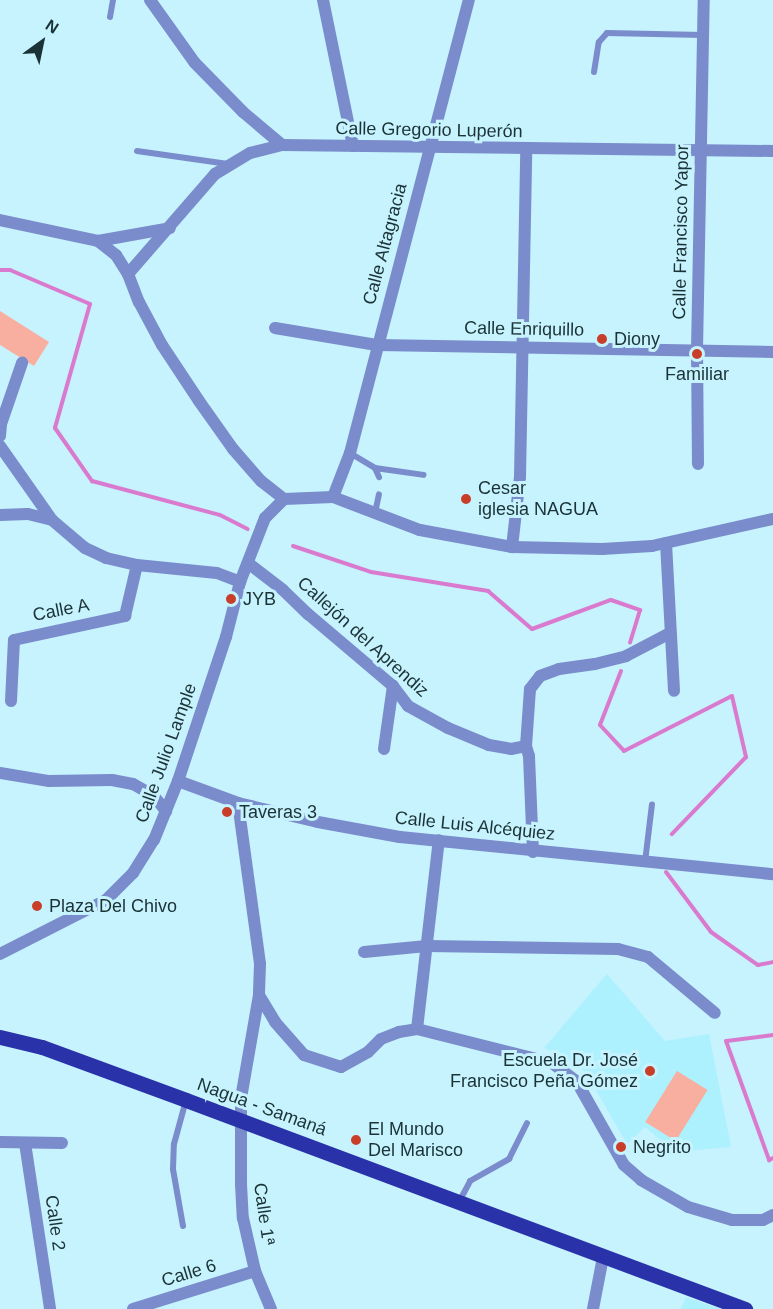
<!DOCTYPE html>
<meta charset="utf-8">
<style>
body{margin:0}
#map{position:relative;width:773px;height:1309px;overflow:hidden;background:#c6f3fd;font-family:Arial,sans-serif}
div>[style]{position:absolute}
.built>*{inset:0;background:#adf0fe}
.green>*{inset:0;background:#f8afa0;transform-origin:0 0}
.stream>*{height:4px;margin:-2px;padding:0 2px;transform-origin:2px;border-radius:2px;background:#da7acf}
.service>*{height:6px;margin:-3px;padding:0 3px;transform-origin:3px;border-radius:3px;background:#7a8ccc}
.minor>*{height:12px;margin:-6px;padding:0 6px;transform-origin:6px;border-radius:6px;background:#7a8ccc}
.tertiary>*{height:12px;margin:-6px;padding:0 6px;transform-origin:6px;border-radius:6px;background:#7a8ccc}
.primary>*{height:15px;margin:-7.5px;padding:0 7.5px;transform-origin:7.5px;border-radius:7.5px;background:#2a32a9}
.dots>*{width:16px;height:16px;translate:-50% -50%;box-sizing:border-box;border:3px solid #c6f3fd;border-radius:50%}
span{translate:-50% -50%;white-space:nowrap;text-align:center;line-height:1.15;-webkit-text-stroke:6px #c6f3fd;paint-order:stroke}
.street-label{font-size:18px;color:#1b3236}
.poi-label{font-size:18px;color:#1b3236}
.left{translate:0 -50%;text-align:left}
.right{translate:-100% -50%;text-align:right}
.north{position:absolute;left:12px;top:12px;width:60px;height:60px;-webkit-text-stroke:4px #c6f3fd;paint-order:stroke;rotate:33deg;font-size:16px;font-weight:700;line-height:24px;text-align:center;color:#1b3236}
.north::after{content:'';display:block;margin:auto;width:21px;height:27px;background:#1b3236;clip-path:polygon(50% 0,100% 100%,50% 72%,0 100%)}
</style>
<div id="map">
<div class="built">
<i style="clip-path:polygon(607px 974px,665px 1041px,709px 1034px,731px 1147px,695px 1150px,679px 1156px,645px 1127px,627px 1144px,589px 1078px,578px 1064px,544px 1048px)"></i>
<i style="clip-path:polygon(686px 1297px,720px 1309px,681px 1309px)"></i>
</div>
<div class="green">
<i style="clip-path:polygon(0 311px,49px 342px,34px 366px,0 345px)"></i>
<i style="left:677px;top:1071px;width:36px;height:60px;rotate:32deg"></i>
</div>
<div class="stream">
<i style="left:0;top:270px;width:10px"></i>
<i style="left:10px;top:270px;width:87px;rotate:23deg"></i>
<i style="left:90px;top:304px;width:129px;rotate:105.8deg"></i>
<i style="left:55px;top:428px;width:65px;rotate:55.1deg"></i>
<i style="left:92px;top:481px;width:132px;rotate:14.9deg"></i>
<i style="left:220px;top:515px;width:31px;rotate:27deg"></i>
<i style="left:293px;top:546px;width:82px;rotate:18.4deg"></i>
<i style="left:371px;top:572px;width:119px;rotate:9.2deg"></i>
<i style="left:488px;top:591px;width:58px;rotate:40.8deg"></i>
<i style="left:532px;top:629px;width:84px;rotate:-20.2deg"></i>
<i style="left:611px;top:600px;width:31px;rotate:19deg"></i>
<i style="left:640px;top:610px;width:34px;rotate:107deg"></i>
<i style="left:621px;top:671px;width:58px;rotate:111.3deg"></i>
<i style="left:600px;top:725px;width:35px;rotate:47deg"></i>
<i style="left:624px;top:751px;width:121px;rotate:-27deg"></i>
<i style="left:732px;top:696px;width:63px;rotate:77.1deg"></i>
<i style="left:746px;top:757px;width:107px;rotate:133.9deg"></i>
<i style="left:666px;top:872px;width:75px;rotate:53.1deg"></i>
<i style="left:711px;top:932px;width:57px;rotate:35.1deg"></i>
<i style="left:758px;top:965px;width:15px;rotate:-11deg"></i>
<i style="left:773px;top:1035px;width:47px;rotate:172.7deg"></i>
<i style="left:726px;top:1041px;width:127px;rotate:70.1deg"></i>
<i style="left:769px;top:1160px;width:4px;rotate:-27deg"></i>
</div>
<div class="service">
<i style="left:110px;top:17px;width:17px;rotate:-80deg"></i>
<i style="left:594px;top:72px;width:30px;rotate:-81deg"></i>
<i style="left:599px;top:42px;width:12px;rotate:-48deg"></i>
<i style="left:607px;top:33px;width:96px;rotate:1.2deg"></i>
<i style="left:137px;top:151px;width:92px;rotate:8.1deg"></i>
<i style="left:350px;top:453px;width:29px;rotate:31deg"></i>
<i style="left:375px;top:468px;width:10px;rotate:66deg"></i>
<i style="left:375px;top:468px;width:49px;rotate:8.1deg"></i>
<i style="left:375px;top:513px;width:19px;rotate:-78deg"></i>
<i style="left:645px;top:862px;width:58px;rotate:-83.1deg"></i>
<i style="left:459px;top:1202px;width:24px;rotate:-62deg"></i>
<i style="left:470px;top:1181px;width:45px;rotate:-29.4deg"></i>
<i style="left:509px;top:1159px;width:40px;rotate:-63.4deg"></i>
<i style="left:183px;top:1226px;width:58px;rotate:-100deg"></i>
<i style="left:173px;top:1169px;width:25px;rotate:-88deg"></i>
<i style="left:174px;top:1144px;width:46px;rotate:-74.7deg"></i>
</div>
<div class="minor">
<i style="left:150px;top:0;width:77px;rotate:54.5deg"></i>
<i style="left:195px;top:63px;width:69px;rotate:45.6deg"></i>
<i style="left:243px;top:112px;width:51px;rotate:40.2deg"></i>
<i style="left:282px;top:145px;width:491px;rotate:0.7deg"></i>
<i style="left:323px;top:0;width:149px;rotate:78.4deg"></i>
<i style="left:98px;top:241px;width:73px;rotate:-10.2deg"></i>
<i style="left:128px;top:274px;width:133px;rotate:-49deg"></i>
<i style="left:215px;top:174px;width:41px;rotate:-31deg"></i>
<i style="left:250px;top:153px;width:33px;rotate:-14deg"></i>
<i style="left:275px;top:328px;width:103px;rotate:9.5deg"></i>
<i style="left:377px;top:345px;width:396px;rotate:1deg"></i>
<i style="left:0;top:436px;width:12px;rotate:-85deg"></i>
<i style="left:1px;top:424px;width:65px;rotate:-71deg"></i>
<i style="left:0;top:446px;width:90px;rotate:54.9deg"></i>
<i style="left:698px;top:464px;width:114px;rotate:-90.5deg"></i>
<i style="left:697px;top:350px;width:350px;rotate:-88.9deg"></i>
<i style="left:333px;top:497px;width:47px;rotate:-68.9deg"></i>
<i style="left:350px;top:453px;width:468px;rotate:-75.3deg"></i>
<i style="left:0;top:515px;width:28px;rotate:-2deg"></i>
<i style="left:28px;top:514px;width:25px;rotate:14deg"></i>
<i style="left:52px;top:520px;width:43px;rotate:40.3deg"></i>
<i style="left:85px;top:548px;width:23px;rotate:25deg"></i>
<i style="left:106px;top:558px;width:32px;rotate:13deg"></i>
<i style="left:137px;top:565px;width:80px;rotate:5.7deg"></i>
<i style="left:217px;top:573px;width:25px;rotate:21deg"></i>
<i style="left:666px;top:543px;width:148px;rotate:86.9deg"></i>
<i style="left:512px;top:547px;width:70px;rotate:-83.5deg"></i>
<i style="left:520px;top:477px;width:327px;rotate:-88.9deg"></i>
<i style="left:248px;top:563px;width:44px;rotate:37.6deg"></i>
<i style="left:283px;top:590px;width:35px;rotate:44deg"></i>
<i style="left:308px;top:614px;width:111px;rotate:40.3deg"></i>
<i style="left:393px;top:686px;width:25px;rotate:53deg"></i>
<i style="left:408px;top:706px;width:46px;rotate:28.8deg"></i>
<i style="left:448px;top:728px;width:44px;rotate:22.5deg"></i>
<i style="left:489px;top:745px;width:22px;rotate:10deg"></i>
<i style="left:511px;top:749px;width:15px;rotate:-11deg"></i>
<i style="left:11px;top:701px;width:61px;rotate:-87.2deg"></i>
<i style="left:14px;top:640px;width:114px;rotate:-12.2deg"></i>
<i style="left:125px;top:616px;width:52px;rotate:-76.8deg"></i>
<i style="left:384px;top:749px;width:64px;rotate:-81.9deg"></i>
<i style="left:0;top:773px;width:50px;rotate:9.3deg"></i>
<i style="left:49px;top:781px;width:63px;rotate:-0.9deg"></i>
<i style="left:112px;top:780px;width:21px;rotate:11deg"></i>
<i style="left:133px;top:784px;width:23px;rotate:29deg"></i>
<i style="left:153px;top:795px;width:21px;rotate:51deg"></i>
<i style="left:178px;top:781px;width:64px;rotate:20.1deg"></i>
<i style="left:238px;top:803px;width:82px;rotate:13.4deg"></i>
<i style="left:318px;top:822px;width:83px;rotate:10.4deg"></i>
<i style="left:400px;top:837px;width:375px;rotate:5.7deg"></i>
<i style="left:238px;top:803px;width:162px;rotate:82.2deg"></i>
<i style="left:260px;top:964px;width:31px;rotate:92deg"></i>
<i style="left:259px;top:995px;width:105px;rotate:99.9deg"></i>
<i style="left:241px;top:1098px;width:86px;rotate:90deg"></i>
<i style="left:241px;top:1184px;width:34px;rotate:87deg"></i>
<i style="left:243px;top:1218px;width:54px;rotate:77.2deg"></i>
<i style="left:255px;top:1271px;width:41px;rotate:67.2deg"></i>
<i style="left:533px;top:852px;width:96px;rotate:-92.4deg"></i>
<i style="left:529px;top:756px;width:10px;rotate:-107deg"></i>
<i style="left:526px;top:746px;width:57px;rotate:-86deg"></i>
<i style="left:530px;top:689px;width:16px;rotate:-52deg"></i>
<i style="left:540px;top:676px;width:20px;rotate:-20deg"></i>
<i style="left:559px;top:669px;width:36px;rotate:-8deg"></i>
<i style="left:595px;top:664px;width:32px;rotate:-14deg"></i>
<i style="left:626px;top:656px;width:50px;rotate:-27.6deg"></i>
<i style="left:364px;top:952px;width:63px;rotate:-5.4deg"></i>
<i style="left:427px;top:946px;width:191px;rotate:0.9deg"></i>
<i style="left:618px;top:949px;width:31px;rotate:15deg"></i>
<i style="left:648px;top:957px;width:87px;rotate:39.9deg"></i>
<i style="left:0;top:954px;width:119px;rotate:-27deg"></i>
<i style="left:106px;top:900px;width:38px;rotate:-45deg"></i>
<i style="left:133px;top:873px;width:39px;rotate:-58deg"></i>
<i style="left:154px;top:840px;width:64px;rotate:-67.9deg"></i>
<i style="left:178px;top:781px;width:152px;rotate:-71.6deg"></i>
<i style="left:226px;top:637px;width:57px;rotate:-75.7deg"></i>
<i style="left:240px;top:582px;width:69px;rotate:-68.7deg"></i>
<i style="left:265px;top:518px;width:27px;rotate:-45deg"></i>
<i style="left:259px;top:995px;width:31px;rotate:59deg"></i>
<i style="left:275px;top:1022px;width:44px;rotate:48.7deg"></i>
<i style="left:304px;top:1055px;width:39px;rotate:18deg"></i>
<i style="left:341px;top:1067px;width:31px;rotate:-29deg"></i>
<i style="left:368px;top:1052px;width:18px;rotate:-45deg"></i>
<i style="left:381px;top:1039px;width:19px;rotate:-21deg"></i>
<i style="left:399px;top:1032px;width:18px;rotate:-9deg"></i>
<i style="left:417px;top:1029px;width:139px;rotate:14.1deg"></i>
<i style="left:552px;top:1063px;width:31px;rotate:37deg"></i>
<i style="left:577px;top:1082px;width:95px;rotate:60.5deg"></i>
<i style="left:624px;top:1165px;width:23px;rotate:41deg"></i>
<i style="left:641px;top:1180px;width:54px;rotate:29.9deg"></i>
<i style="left:688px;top:1207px;width:46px;rotate:16.5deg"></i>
<i style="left:732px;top:1220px;width:31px"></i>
<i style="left:763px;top:1220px;width:11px;rotate:-27deg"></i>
<i style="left:417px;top:1029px;width:190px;rotate:-83.4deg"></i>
<i style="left:0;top:1142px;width:62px;rotate:0.9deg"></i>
<i style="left:25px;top:1143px;width:168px;rotate:81.4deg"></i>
<i style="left:133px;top:1309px;width:128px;rotate:-17.3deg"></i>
<i style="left:593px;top:1309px;width:53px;rotate:-79.1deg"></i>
</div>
<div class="tertiary">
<i style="left:0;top:220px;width:100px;rotate:12.1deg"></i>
<i style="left:98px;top:241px;width:23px;rotate:38deg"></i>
<i style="left:116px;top:255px;width:22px;rotate:58deg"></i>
<i style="left:128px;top:274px;width:30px;rotate:69deg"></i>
<i style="left:139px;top:302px;width:49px;rotate:61.9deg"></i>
<i style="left:162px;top:345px;width:67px;rotate:56.5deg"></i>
<i style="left:199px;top:401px;width:59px;rotate:54.7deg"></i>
<i style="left:233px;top:449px;width:43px;rotate:48.8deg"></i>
<i style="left:261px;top:481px;width:29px;rotate:38deg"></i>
<i style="left:284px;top:499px;width:49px;rotate:-2.3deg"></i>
<i style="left:333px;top:497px;width:93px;rotate:20.8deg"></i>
<i style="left:420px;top:530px;width:94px;rotate:10.5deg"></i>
<i style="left:512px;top:547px;width:90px;rotate:1.3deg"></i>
<i style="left:602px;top:549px;width:50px;rotate:-3.4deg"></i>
<i style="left:652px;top:546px;width:124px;rotate:-12.6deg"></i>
</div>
<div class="primary">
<i style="left:0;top:1037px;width:43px;rotate:13.4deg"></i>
<i style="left:42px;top:1047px;width:153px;rotate:20.2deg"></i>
<i style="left:186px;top:1100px;width:597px;rotate:20.5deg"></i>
</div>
<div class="dots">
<i style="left:602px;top:339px;background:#c93e28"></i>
<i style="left:697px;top:354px;background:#c93e28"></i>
<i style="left:466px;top:499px;background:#c93e28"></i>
<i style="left:231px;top:599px;background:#c93e28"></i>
<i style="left:227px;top:812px;background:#c93e28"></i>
<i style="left:37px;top:906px;background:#c93e28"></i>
<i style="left:650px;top:1071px;background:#c93e28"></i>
<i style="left:356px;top:1140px;background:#c93e28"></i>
<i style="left:621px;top:1147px;background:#c93e28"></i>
</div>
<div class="street-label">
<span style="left:429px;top:130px;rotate:1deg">Calle Gregorio Luperón</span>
<span style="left:681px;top:232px;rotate:-89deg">Calle Francisco Yapor</span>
<span style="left:385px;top:244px;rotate:-75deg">Calle Altagracia</span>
<span style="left:524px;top:329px;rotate:1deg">Calle Enriquillo</span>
<span style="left:61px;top:610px;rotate:-11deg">Calle A</span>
<span style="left:363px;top:637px;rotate:42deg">Callejón del Aprendiz</span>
<span style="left:166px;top:753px;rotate:-70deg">Calle Julio Lample</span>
<span style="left:475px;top:826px;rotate:6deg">Calle Luis Alcéquiez</span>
<span style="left:262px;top:1107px;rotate:20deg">Nagua - Samaná</span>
<span style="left:264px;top:1214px;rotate:82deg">Calle 1ª</span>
<span style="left:55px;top:1223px;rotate:82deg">Calle 2</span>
<span style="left:189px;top:1273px;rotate:-17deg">Calle 6</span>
</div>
<div class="poi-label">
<span class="left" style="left:614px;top:339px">Diony</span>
<span style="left:697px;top:374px">Familiar</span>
<span class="left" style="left:478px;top:499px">Cesar<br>iglesia NAGUA</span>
<span class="left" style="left:243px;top:599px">JYB</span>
<span class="left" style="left:239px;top:812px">Taveras 3</span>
<span class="left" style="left:49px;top:906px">Plaza Del Chivo</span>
<span class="right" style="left:638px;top:1071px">Escuela Dr. José<br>Francisco Peña Gómez</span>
<span class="left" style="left:368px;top:1140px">El Mundo<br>Del Marisco</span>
<span class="left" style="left:633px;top:1147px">Negrito</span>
</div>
<div class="north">N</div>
</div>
